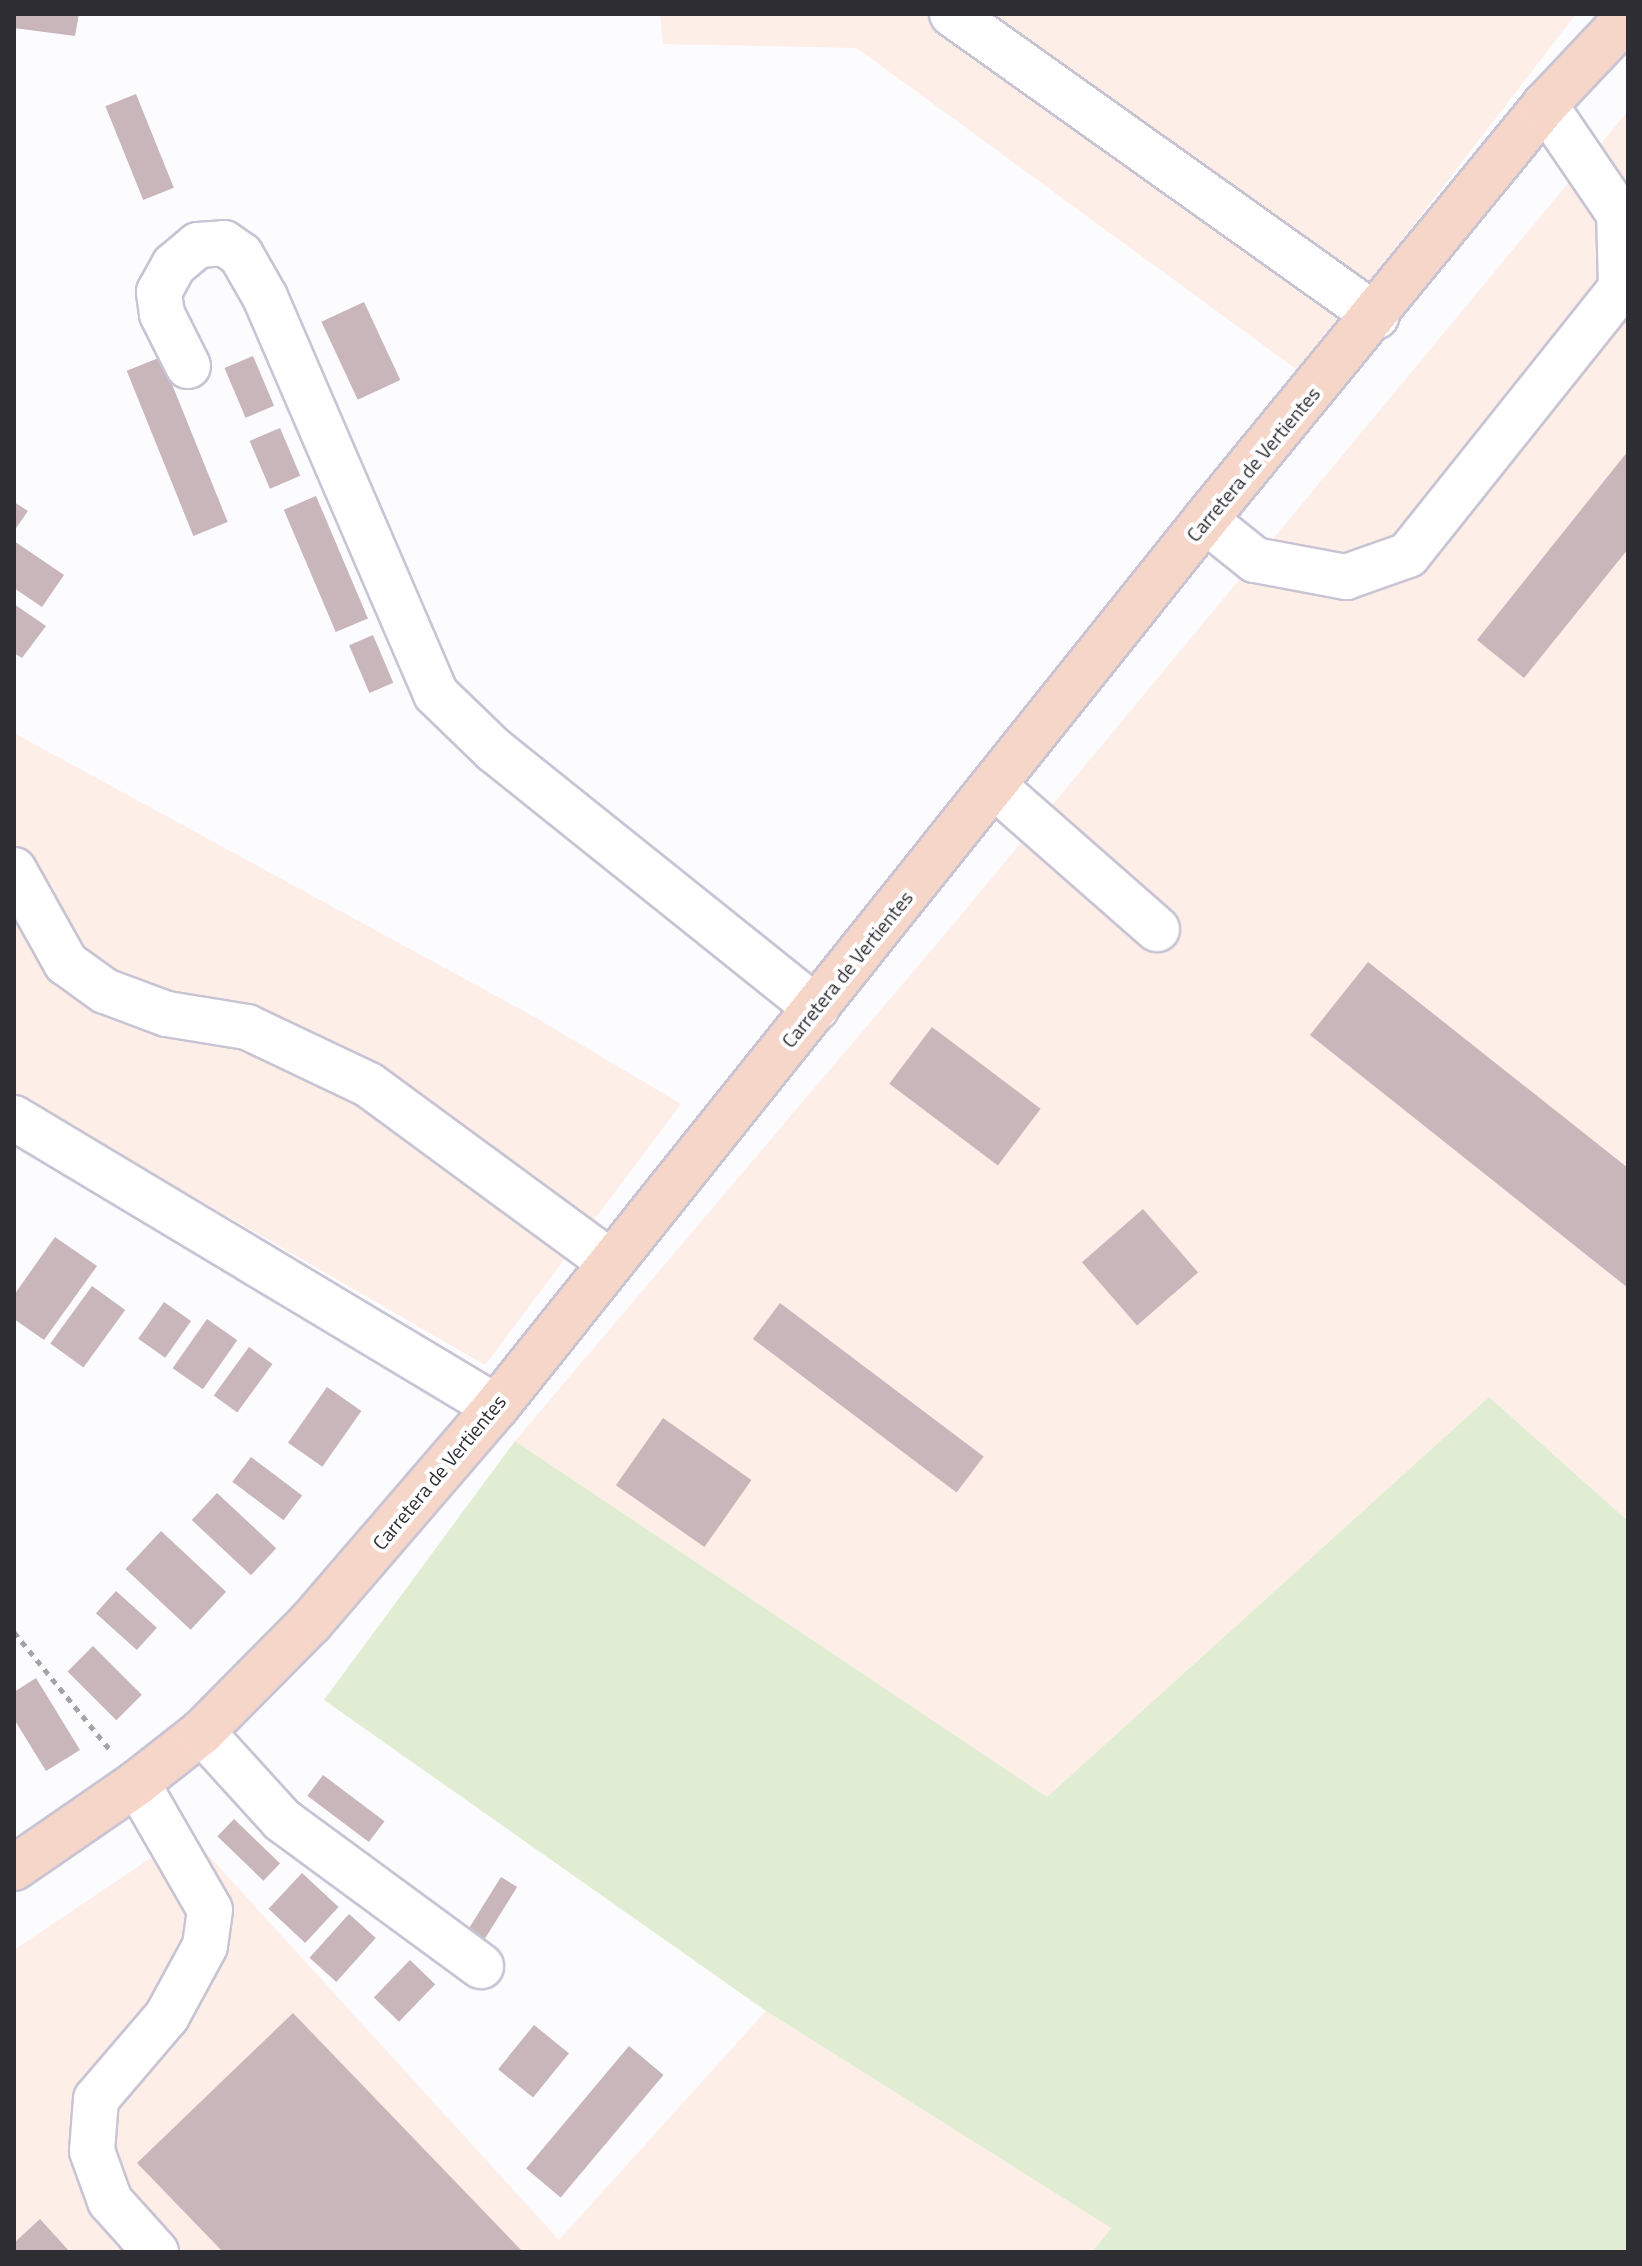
<!DOCTYPE html>
<style>
body{margin:0}
#map{position:relative;width:1642px;height:2266px;overflow:hidden;background:#fcfbfe;font-family:"Titillium Web",sans-serif}
div>[style]{position:absolute}
.industrial>*{inset:0;background:#fdeee8}
.green>*{inset:0;background:#e1edd2}
.building>*{inset:0;background:#c8b6bb;transform-origin:0 0}
.path>*{height:5px;margin-top:-2.5px;transform-origin:0;background:repeating-linear-gradient(90deg,#a4a3a7 0 6px,transparent 0 12px)}
.roads{filter:drop-shadow(2px 0 #c8c4d4) drop-shadow(-2px 0 #c8c4d4) drop-shadow(0 2px #c8c4d4) drop-shadow(0 -2px #c8c4d4)}
.minor>*{height:44px;margin:-22px;padding:0 22px;transform-origin:22px;border-radius:22px;background:#fff}
.major>*{height:44px;margin:-22px;padding:0 22px;transform-origin:22px;border-radius:22px;background:#f7d6ca}
span{translate:-50% -50%;white-space:nowrap;text-align:center;line-height:1.15;-webkit-text-stroke:8px #fff;paint-order:stroke}
.street-label{font-size:20px;color:#2e2d33}
.frame{position:absolute;inset:0;border:16px solid #2e2d33;pointer-events:none}
</style>
<div id="map">
<div class="industrial">
<i style="clip-path:polygon(660px 14px,1576px 14px,1300px 372px,857px 48px,663px 44px)"></i>
<i style="clip-path:polygon(1628px 111px,1628px 1521px,1489px 1397px,1047px 1797px,515px 1441px,957px 920px)"></i>
<i style="clip-path:polygon(14px 733px,531px 1015px,681px 1104px,485px 1365px,14px 1093px)"></i>
<i style="clip-path:polygon(188px 1833px,559px 2240px,766px 2011px,1111px 2228px,1092px 2252px,14px 2252px,14px 1950px)"></i>
</div>
<div class="green">
<i style="clip-path:polygon(1489px 1397px,1628px 1521px,1628px 2252px,1092px 2252px,1111px 2228px,766px 2011px,324px 1700px,515px 1441px,1047px 1797px)"></i>
</div>
<div class="building">
<i style="clip-path:polygon(14px 14px,79px 14px,75px 36px,14px 28px)"></i>
<i style="left:136px;top:94px;width:101px;height:33px;rotate:68deg"></i>
<i style="left:364px;top:302px;width:86px;height:47px;rotate:65deg"></i>
<i style="left:253px;top:356px;width:54px;height:31px;rotate:67deg"></i>
<i style="left:161px;top:357px;width:178px;height:37px;rotate:68deg"></i>
<i style="left:280px;top:428px;width:52px;height:33px;rotate:67deg"></i>
<i style="clip-path:polygon(1628px 451px,1628px 549px,1524px 678px,1477px 640px)"></i>
<i style="left:316px;top:496px;width:133px;height:35px;rotate:67deg"></i>
<i style="clip-path:polygon(14px 502px,28px 511px,14px 531px)"></i>
<i style="clip-path:polygon(14px 541px,64px 575px,42px 607px,14px 588px)"></i>
<i style="clip-path:polygon(14px 604px,46px 626px,22px 658px,14px 653px)"></i>
<i style="left:373px;top:635px;width:52px;height:26px;rotate:67deg"></i>
<i style="clip-path:polygon(1368px 962px,1628px 1168px,1628px 1288px,1310px 1035px)"></i>
<i style="left:932px;top:1027px;width:136px;height:71px;rotate:37deg"></i>
<i style="left:1143px;top:1209px;width:84px;height:81px;rotate:49deg"></i>
<i style="clip-path:polygon(55px 1237px,97px 1266px,44px 1340px,14px 1319px,14px 1295px)"></i>
<i style="left:92px;top:1286px;width:41px;height:71px;rotate:36deg"></i>
<i style="left:164px;top:1302px;width:33px;height:45px;rotate:35deg"></i>
<i style="left:780px;top:1303px;width:255px;height:45px;rotate:37deg"></i>
<i style="left:207px;top:1319px;width:37px;height:60px;rotate:35deg"></i>
<i style="left:249px;top:1347px;width:29px;height:60px;rotate:36deg"></i>
<i style="left:327px;top:1387px;width:42px;height:68px;rotate:35deg"></i>
<i style="left:663px;top:1418px;width:108px;height:82px;rotate:35deg"></i>
<i style="left:251px;top:1457px;width:64px;height:31px;rotate:37deg"></i>
<i style="left:217px;top:1493px;width:81px;height:37px;rotate:43deg"></i>
<i style="left:161px;top:1531px;width:89px;height:52px;rotate:43deg"></i>
<i style="left:116px;top:1591px;width:55px;height:30px;rotate:42deg"></i>
<i style="left:93px;top:1646px;width:69px;height:36px;rotate:45deg"></i>
<i style="clip-path:polygon(36px 1678px,80px 1750px,46px 1771px,14px 1719px,14px 1692px)"></i>
<i style="left:323px;top:1775px;width:77px;height:26px;rotate:37deg"></i>
<i style="left:234px;top:1819px;width:64px;height:24px;rotate:44deg"></i>
<i style="left:302px;top:1873px;width:50px;height:49px;rotate:43deg"></i>
<i style="left:501px;top:1877px;width:19px;height:63px;rotate:32deg"></i>
<i style="left:349px;top:1914px;width:36px;height:59px;rotate:42deg"></i>
<i style="left:410px;top:1960px;width:35px;height:52px;rotate:44deg"></i>
<i style="clip-path:polygon(293px 2013px,523px 2252px,223px 2252px,137px 2163px)"></i>
<i style="left:534px;top:2025px;width:45px;height:57px;rotate:39deg"></i>
<i style="left:629px;top:2046px;width:45px;height:160px;rotate:40deg"></i>
<i style="clip-path:polygon(40px 2219px,70px 2252px,14px 2252px,14px 2243px)"></i>
</div>
<div class="path">
<i style="left:14px;top:1632px;width:154px;rotate:50.8deg"></i>
</div>
<div class="roads">
<div class="minor">
<i style="left:952px;top:14px;width:521px;rotate:35.46deg"></i>
<i style="left:188px;top:366px;width:58px;rotate:-116.6deg"></i>
<i style="left:162px;top:314px;width:22px;rotate:-98deg"></i>
<i style="left:159px;top:292px;width:31px;rotate:-61deg"></i>
<i style="left:174px;top:265px;width:31px;rotate:-40deg"></i>
<i style="left:198px;top:245px;width:26px;rotate:-4deg"></i>
<i style="left:224px;top:243px;width:21px;rotate:35deg"></i>
<i style="left:241px;top:255px;width:48px;rotate:60.3deg"></i>
<i style="left:265px;top:297px;width:432px;rotate:66.7deg"></i>
<i style="left:436px;top:694px;width:81px;rotate:44deg"></i>
<i style="left:494px;top:750px;width:413px;rotate:38.7deg"></i>
<i style="left:1205px;top:520px;width:64px;rotate:38.7deg"></i>
<i style="left:1255px;top:560px;width:93px;rotate:10.6deg"></i>
<i style="left:1346px;top:577px;width:66px;rotate:-19.5deg"></i>
<i style="left:1408px;top:555px;width:342px;rotate:-51.4deg"></i>
<i style="left:1621px;top:288px;width:74px;rotate:-91.5deg"></i>
<i style="left:1619px;top:214px;width:132px;rotate:-124.2deg"></i>
<i style="left:994px;top:786px;width:217px;rotate:41.3deg"></i>
<i style="left:14px;top:870px;width:107px;rotate:60.8deg"></i>
<i style="left:66px;top:963px;width:48px;rotate:35.7deg"></i>
<i style="left:105px;top:991px;width:66px;rotate:20.4deg"></i>
<i style="left:167px;top:1014px;width:81px;rotate:9.2deg"></i>
<i style="left:247px;top:1027px;width:135px;rotate:25.4deg"></i>
<i style="left:369px;top:1085px;width:300px;rotate:36.3deg"></i>
<i style="left:14px;top:1118px;width:562px;rotate:30.95deg"></i>
<i style="left:202px;top:1732px;width:119px;rotate:47.7deg"></i>
<i style="left:282px;top:1820px;width:247px;rotate:36.3deg"></i>
<i style="left:137px;top:1783px;width:146px;rotate:60.1deg"></i>
<i style="left:210px;top:1910px;width:36px;rotate:98deg"></i>
<i style="left:205px;top:1946px;width:80px;rotate:118.5deg"></i>
<i style="left:167px;top:2016px;width:109px;rotate:130.5deg"></i>
<i style="left:96px;top:2099px;width:52px;rotate:94.4deg"></i>
<i style="left:92px;top:2151px;width:53px;rotate:70.2deg"></i>
<i style="left:110px;top:2201px;width:69px;rotate:48deg"></i>
</div>
<div class="major">
<i style="left:14px;top:1868px;width:150px;rotate:-34.6deg"></i>
<i style="left:137px;top:1783px;width:83px;rotate:-38.1deg"></i>
<i style="left:202px;top:1732px;width:155px;rotate:-45.3deg"></i>
<i style="left:311px;top:1622px;width:284px;rotate:-49.3deg"></i>
<i style="left:496px;top:1407px;width:1136px;rotate:-51.36deg"></i>
<i style="left:1205px;top:520px;width:536px;rotate:-50.67deg"></i>
<i style="left:1545px;top:105px;width:121px;rotate:-46.7deg"></i>
</div>
</div>
<div class="street-label">
<span style="left:1253px;top:464px;rotate:-50deg">Carretera de Vertientes</span>
<span style="left:847px;top:969px;rotate:-51deg">Carretera de Vertientes</span>
<span style="left:439px;top:1472px;rotate:-50deg">Carretera de Vertientes</span>
</div>
<div class="frame"></div>
</div>
